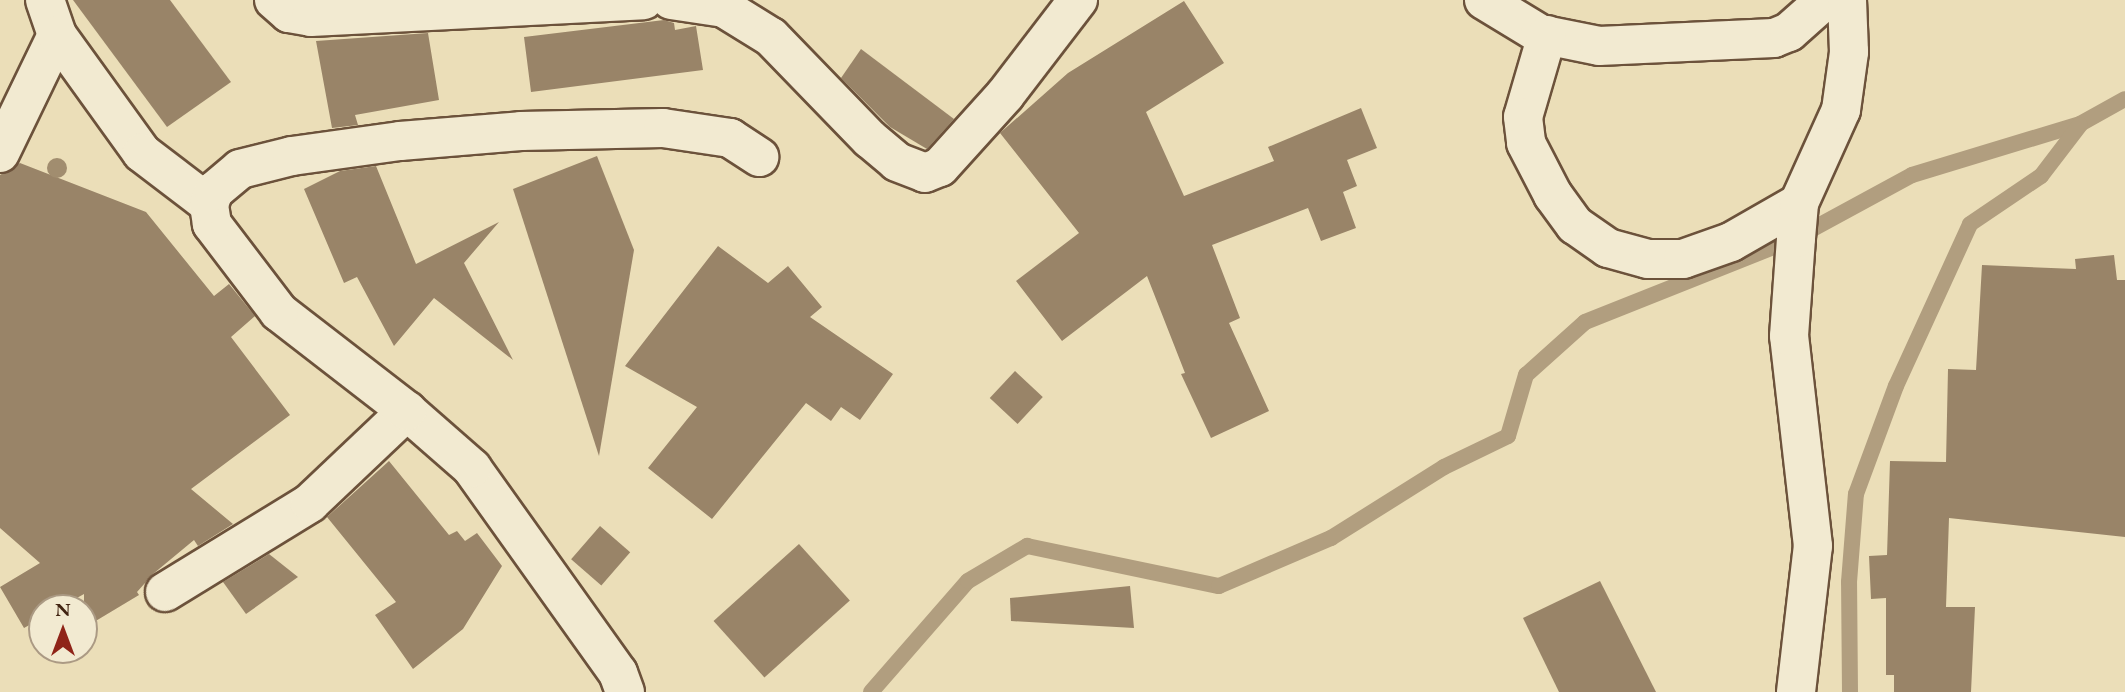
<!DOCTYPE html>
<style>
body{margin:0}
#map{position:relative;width:2125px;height:692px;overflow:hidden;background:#ebdeb8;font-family:"EB Garamond",serif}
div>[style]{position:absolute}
.stream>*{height:16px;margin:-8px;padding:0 8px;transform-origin:8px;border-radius:8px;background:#b19e7f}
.building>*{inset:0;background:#998468;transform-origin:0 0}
.roads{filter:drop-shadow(2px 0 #6c523b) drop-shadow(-2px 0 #6c523b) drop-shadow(0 2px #6c523b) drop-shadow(0 -2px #6c523b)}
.minor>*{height:38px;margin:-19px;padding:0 19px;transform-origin:19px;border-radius:19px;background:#f2ead1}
.trees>*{width:20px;height:20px;margin:-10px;border-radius:50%;background:#a18d6f}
span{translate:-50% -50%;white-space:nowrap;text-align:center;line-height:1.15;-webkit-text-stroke:6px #f2ead1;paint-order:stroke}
.north{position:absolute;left:28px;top:594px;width:70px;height:70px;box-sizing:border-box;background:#f2ead1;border:2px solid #ab9a84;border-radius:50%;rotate:0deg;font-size:19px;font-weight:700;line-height:28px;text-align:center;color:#412311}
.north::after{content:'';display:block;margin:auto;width:24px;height:32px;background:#8f2418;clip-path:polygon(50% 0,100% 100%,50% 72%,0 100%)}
</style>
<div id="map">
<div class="stream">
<i style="left:871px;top:692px;width:147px;rotate:-48.9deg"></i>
<i style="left:968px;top:581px;width:69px;rotate:-30.7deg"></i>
<i style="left:1027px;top:546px;width:196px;rotate:11.8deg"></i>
<i style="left:1219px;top:586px;width:122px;rotate:-23.2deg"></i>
<i style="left:1331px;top:538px;width:133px;rotate:-32.1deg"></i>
<i style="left:1444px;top:467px;width:71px;rotate:-25.8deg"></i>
<i style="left:1508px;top:436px;width:64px;rotate:-73.6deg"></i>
<i style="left:1526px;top:375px;width:79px;rotate:-41.9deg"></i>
<i style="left:1585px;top:322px;width:227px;rotate:-21.7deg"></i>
<i style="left:1796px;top:238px;width:132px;rotate:-28.5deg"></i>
<i style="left:1912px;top:175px;width:176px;rotate:-16.9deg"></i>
<i style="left:2080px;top:124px;width:51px;rotate:-29.1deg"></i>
<i style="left:1850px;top:692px;width:110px;rotate:-90.5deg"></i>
<i style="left:1849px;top:582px;width:88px;rotate:-85.5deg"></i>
<i style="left:1856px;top:494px;width:115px;rotate:-69.7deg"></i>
<i style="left:1896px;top:386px;width:178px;rotate:-65.4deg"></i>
<i style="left:1970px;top:224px;width:86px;rotate:-34.1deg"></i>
<i style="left:2041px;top:176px;width:64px;rotate:-52.6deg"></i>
</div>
<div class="building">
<i style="clip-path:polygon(73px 0,170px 0,231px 82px,167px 127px)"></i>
<i style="clip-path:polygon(1184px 1px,1224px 63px,1146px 112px,1184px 196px,1274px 161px,1268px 147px,1361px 108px,1377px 148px,1347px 160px,1357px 186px,1343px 192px,1356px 228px,1321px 241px,1308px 208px,1212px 245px,1240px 318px,1229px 323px,1269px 411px,1211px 438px,1181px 374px,1185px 373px,1147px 276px,1062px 341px,1016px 281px,1079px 233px,1000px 133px,1068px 73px)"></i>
<i style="clip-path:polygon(664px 20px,674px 23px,675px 30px,696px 26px,703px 70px,531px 92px,524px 37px)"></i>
<i style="clip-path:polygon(428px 33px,439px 100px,355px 115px,358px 125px,332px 128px,316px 41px)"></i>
<i style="clip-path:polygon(861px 49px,954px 119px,927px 149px,890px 127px,841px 78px)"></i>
<i style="clip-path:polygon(597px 156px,634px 250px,599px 456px,513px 189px)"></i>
<i style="clip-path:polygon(20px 163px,146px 212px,214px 296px,229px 284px,255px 316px,231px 337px,290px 415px,191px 489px,233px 524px,198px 546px,194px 540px,153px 574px,137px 592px,139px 595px,84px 628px,84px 594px,59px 608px,42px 608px,42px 618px,24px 628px,0 587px,40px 563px,0 528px,0 175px)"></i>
<i style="clip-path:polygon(376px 166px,416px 264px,499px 222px,464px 263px,513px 360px,434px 298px,394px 346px,357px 277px,344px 283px,304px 189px,340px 171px)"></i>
<i style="clip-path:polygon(718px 246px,768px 283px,788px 266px,822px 307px,810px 317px,893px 374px,860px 420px,841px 407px,831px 421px,806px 403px,712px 519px,648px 468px,697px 407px,625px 366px)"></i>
<i style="clip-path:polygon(2114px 255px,2117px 280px,2125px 280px,2125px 537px,1949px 518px,1946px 607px,1975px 607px,1971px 692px,1894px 692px,1894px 675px,1886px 675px,1886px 598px,1871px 599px,1869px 556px,1887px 555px,1890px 461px,1946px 462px,1948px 369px,1976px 370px,1982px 265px,2076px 269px,2075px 259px)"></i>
<i style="left:1015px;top:371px;width:38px;height:37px;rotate:43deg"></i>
<i style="clip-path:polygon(389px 461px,449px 535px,457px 531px,465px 541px,477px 533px,502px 566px,463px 629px,413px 669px,375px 615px,396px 602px,327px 517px)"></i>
<i style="left:600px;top:526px;width:40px;height:44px;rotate:41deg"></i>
<i style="left:799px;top:544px;width:76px;height:115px;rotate:48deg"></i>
<i style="clip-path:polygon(269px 554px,298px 577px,246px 614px,223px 582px)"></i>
<i style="clip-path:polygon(1600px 581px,1656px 692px,1559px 692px,1523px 618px)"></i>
<i style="clip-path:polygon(1130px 586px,1134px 628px,1011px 621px,1010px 598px)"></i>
</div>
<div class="roads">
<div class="minor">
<i style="left:45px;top:0;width:37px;rotate:71deg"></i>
<i style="left:274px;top:0;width:20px;rotate:41deg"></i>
<i style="left:289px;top:13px;width:22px;rotate:10deg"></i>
<i style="left:311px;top:17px;width:333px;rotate:-2.9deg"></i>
<i style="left:671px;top:0;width:54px;rotate:8.6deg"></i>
<i style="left:724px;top:8px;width:55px;rotate:31.7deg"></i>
<i style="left:771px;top:37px;width:142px;rotate:45.9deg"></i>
<i style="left:870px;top:139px;width:35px;rotate:40deg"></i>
<i style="left:897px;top:162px;width:30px;rotate:21deg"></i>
<i style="left:925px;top:173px;width:16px;rotate:-22deg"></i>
<i style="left:940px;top:167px;width:97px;rotate:-47.9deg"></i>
<i style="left:1005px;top:95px;width:120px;rotate:-52.5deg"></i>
<i style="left:1484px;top:0;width:66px;rotate:31.3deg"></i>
<i style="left:1540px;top:34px;width:60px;rotate:11.5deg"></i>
<i style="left:1599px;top:46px;width:175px;rotate:-2.6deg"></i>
<i style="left:1774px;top:38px;width:16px;rotate:-22deg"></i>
<i style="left:1789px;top:32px;width:48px;rotate:-41.6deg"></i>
<i style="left:1547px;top:35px;width:85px;rotate:106.3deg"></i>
<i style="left:1523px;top:117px;width:26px;rotate:83deg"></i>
<i style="left:1526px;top:143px;width:59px;rotate:62.6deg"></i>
<i style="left:1553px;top:195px;width:37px;rotate:54deg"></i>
<i style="left:1575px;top:225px;width:40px;rotate:34.9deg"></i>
<i style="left:1608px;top:248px;width:41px;rotate:15.4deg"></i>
<i style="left:1648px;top:259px;width:35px"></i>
<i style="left:1683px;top:259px;width:51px;rotate:-19.5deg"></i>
<i style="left:1731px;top:242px;width:78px;rotate:-29.8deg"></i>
<i style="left:0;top:153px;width:131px;rotate:-64.2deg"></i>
<i style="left:57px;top:35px;width:145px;rotate:54.2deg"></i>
<i style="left:142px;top:153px;width:84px;rotate:37.3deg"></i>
<i style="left:165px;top:592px;width:170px;rotate:-31.5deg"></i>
<i style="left:310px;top:503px;width:134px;rotate:-43.5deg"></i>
<i style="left:625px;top:692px;width:20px;rotate:-110deg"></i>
<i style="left:618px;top:673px;width:252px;rotate:-125.5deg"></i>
<i style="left:472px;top:468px;width:86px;rotate:-138.8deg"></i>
<i style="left:407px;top:411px;width:162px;rotate:-142.3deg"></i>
<i style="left:279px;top:312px;width:111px;rotate:-127.3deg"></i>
<i style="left:212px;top:224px;width:20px;rotate:-99deg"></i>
<i style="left:209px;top:204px;width:14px;rotate:-69deg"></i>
<i style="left:214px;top:191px;width:34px;rotate:-40deg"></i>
<i style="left:240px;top:169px;width:54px;rotate:-14deg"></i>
<i style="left:292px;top:156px;width:109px;rotate:-7.9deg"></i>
<i style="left:400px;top:141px;width:121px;rotate:-4.7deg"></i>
<i style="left:521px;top:131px;width:142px;rotate:-1.2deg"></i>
<i style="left:663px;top:128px;width:68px;rotate:8.5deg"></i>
<i style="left:730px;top:138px;width:35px;rotate:33deg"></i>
<i style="left:1796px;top:692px;width:147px;rotate:-83.4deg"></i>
<i style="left:1813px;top:546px;width:211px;rotate:-96.5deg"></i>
<i style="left:1789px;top:336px;width:98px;rotate:-85.9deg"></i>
<i style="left:1796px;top:238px;width:35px;rotate:-85deg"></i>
<i style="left:1799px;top:203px;width:102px;rotate:-65.7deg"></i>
<i style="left:1841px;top:110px;width:59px;rotate:-82.1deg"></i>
<i style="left:1849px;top:52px;width:52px;rotate:-92.2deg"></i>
</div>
</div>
<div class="trees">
<i style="left:57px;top:168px"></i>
</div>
<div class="north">N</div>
</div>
